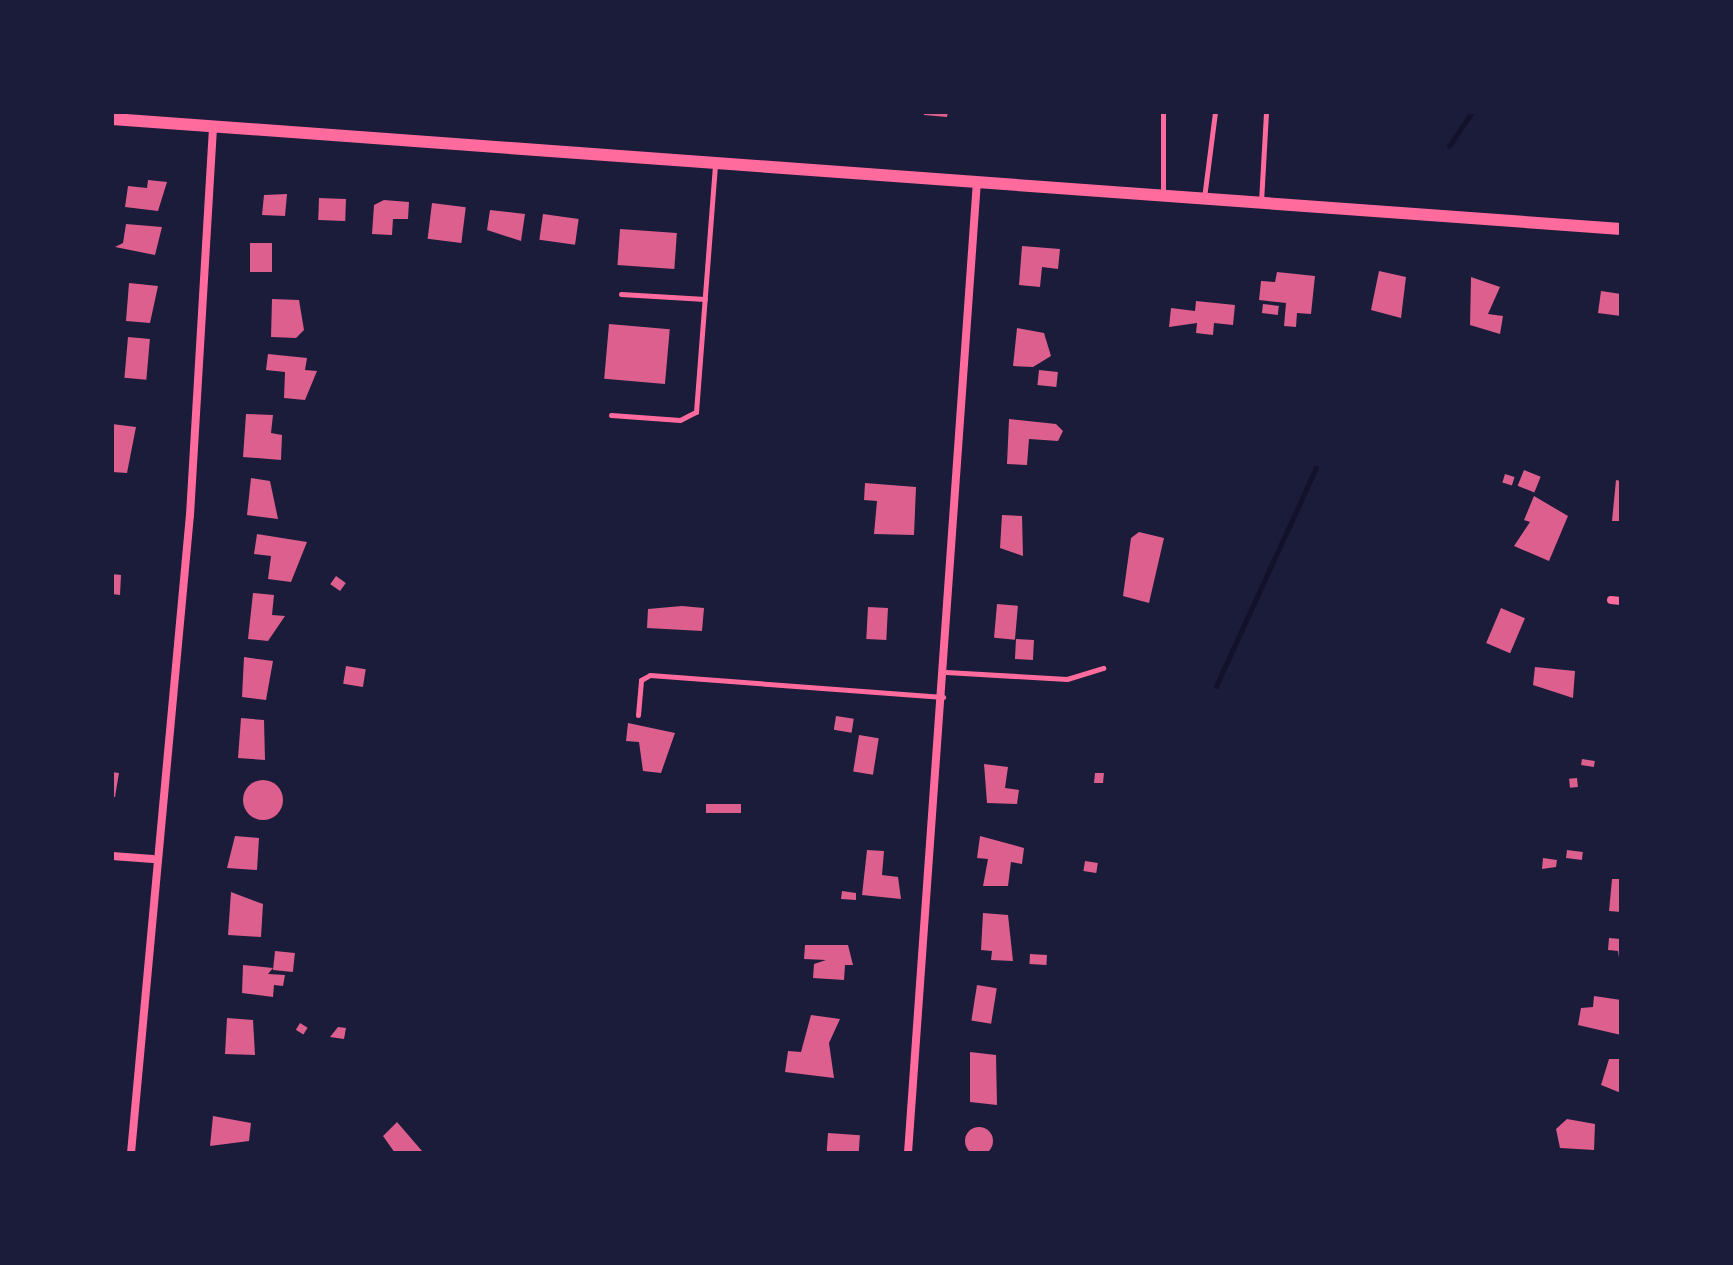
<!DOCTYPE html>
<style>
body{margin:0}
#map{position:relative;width:1733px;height:1265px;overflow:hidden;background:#1b1b3a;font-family:Mulish,sans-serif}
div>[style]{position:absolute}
.stream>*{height:5px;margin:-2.5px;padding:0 2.5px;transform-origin:2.5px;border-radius:2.5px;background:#12122b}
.building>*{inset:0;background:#dd5f8e;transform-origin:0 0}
.round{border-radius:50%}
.service>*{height:5px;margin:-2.5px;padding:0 2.5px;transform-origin:2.5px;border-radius:2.5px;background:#ff6b9d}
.minor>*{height:8px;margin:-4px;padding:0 4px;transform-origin:4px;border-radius:4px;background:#ff6b9d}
.secondary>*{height:12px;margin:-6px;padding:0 6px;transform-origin:6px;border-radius:6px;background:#ff6b9d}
span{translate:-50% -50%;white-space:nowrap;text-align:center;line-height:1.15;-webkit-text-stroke:8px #1b1b3a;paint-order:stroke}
.frame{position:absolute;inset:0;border:114px solid #1b1b3a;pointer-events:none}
</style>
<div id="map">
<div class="stream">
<i style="left:1449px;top:146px;width:41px;rotate:-55.9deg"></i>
<i style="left:1216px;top:686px;width:240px;rotate:-65.4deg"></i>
</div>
<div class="building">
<i style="clip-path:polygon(924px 112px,948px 112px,947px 117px,924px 115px)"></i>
<i style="clip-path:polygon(148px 180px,167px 182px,158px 211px,125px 207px,128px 186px,147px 188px)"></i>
<i style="clip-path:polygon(287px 194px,285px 216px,262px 215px,264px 195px)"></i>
<i style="left:319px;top:198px;width:27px;height:22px;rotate:2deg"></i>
<i style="clip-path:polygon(384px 200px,409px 202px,408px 219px,393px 219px,392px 235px,372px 234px,374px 205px)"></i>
<i style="left:432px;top:203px;width:34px;height:36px;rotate:7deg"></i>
<i style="clip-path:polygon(490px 210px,525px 214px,521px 241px,487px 230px)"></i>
<i style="left:543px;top:214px;width:36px;height:26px;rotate:8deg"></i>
<i style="clip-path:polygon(126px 224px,162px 227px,155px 255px,115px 247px,123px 243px)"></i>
<i style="left:620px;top:229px;width:57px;height:36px;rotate:4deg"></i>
<i style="left:250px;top:243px;width:22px;height:29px"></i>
<i style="clip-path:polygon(1022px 246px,1060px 249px,1058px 269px,1042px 267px,1040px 287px,1019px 285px)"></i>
<i style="clip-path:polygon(1379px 271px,1406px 277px,1401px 318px,1371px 310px)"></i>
<i style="clip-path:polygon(1277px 272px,1315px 276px,1311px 314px,1297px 313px,1296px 327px,1284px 326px,1286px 303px,1259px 300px,1261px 281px,1275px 282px)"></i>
<i style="clip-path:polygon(1471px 277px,1500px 287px,1488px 314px,1503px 316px,1500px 334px,1470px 325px)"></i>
<i style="clip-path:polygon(129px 283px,158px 286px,150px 323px,126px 321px)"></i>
<i style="clip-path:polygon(1601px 291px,1621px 294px,1621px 316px,1598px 313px)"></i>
<i style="clip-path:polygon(272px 299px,299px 300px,304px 330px,296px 338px,271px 337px)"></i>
<i style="clip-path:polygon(1196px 301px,1235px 305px,1233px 325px,1214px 323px,1213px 335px,1196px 333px,1197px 323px,1169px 327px,1171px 308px,1195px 311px)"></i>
<i style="left:1263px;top:304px;width:16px;height:9px;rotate:7deg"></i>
<i style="left:609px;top:324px;width:61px;height:55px;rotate:5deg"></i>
<i style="clip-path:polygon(1017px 328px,1044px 333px,1051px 356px,1033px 367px,1013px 366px)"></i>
<i style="left:128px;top:337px;width:22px;height:41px;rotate:5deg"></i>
<i style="clip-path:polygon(268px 354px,307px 358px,305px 370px,317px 371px,305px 400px,284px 398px,285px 372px,266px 370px)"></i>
<i style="left:1039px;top:370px;width:19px;height:15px;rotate:6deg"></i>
<i style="clip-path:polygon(246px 414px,273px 415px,271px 433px,282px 435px,281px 460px,243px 457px)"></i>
<i style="clip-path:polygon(1009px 419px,1056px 424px,1063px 431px,1058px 441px,1029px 439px,1027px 465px,1007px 464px)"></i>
<i style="clip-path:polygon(112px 424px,136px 427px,127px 473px,112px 472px)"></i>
<i style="left:1524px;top:470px;width:18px;height:17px;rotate:22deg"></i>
<i style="left:1505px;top:474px;width:10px;height:9px;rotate:17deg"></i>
<i style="clip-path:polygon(251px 478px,270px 481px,278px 519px,247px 515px)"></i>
<i style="clip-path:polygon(1616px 480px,1621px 481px,1619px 521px,1612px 521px)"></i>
<i style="clip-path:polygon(865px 483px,916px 487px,914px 535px,874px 534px,877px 501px,864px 500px)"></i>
<i style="clip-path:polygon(1534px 496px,1568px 516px,1549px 561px,1514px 546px,1530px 522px,1524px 520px)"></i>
<i style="clip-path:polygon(1002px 515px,1022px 516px,1023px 556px,1000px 548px)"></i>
<i style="clip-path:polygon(1139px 532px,1164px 538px,1149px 603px,1123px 596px,1131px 538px)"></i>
<i style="clip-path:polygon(257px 534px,307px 542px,291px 582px,268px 579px,271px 556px,254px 554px)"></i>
<i style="clip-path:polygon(112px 574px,121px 575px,120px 595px,112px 594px)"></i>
<i style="left:336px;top:576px;width:12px;height:10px;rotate:35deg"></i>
<i style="clip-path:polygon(253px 593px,274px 595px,272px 615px,285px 616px,268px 641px,248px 639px)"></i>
<i style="left:997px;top:604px;width:21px;height:34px;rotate:5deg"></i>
<i style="clip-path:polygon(682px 606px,704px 608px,702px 631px,647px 628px,648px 609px)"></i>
<i style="left:868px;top:607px;width:20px;height:32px;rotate:3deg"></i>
<i style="left:1501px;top:608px;width:26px;height:38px;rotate:23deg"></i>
<i style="left:1016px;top:639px;width:18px;height:20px;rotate:3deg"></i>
<i style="clip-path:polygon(244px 657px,273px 661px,266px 700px,242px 697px)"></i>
<i style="left:346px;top:666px;width:20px;height:18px;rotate:9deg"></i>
<i style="clip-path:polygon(1535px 667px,1575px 671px,1573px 698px,1533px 685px)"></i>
<i style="left:836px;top:716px;width:18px;height:14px;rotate:9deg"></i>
<i style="clip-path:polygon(241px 718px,264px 720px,265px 760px,238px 758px)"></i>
<i style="clip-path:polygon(628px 723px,675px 733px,661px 773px,643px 771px,639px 742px,626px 741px)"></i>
<i style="left:859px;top:735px;width:20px;height:37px;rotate:9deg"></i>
<i style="left:1582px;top:759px;width:13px;height:6px;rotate:9deg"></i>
<i style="clip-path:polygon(984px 764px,1008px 767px,1005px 788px,1019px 790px,1017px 804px,987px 803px)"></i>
<i style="clip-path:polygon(112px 772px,119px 773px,115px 797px,112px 797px)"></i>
<i style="clip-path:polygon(1095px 773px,1104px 773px,1103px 783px,1094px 783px)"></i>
<i style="left:1577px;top:778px;width:9px;height:8px;rotate:84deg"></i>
<i class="round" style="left:243px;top:780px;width:40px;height:40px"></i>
<i style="left:706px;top:804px;width:35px;height:9px"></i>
<i style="clip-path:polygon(235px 836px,259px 838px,257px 870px,227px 868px)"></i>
<i style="clip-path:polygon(980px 836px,1024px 848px,1022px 864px,1011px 862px,1008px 886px,983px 886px,988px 859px,977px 858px)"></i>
<i style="clip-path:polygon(867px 850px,884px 851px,882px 875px,898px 877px,901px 899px,862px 895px)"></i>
<i style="left:1567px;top:850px;width:16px;height:8px;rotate:7deg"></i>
<i style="clip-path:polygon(1543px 858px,1557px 860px,1556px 867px,1542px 869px)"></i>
<i style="left:1085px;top:861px;width:13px;height:10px;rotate:9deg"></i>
<i style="clip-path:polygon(1612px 879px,1621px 879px,1621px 912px,1609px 911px)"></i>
<i style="clip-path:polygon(842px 891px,856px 893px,856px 900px,841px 899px)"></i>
<i style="clip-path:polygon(231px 892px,263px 904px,261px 937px,228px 935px)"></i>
<i style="clip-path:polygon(983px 913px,1008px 915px,1013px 961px,991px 960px,992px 951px,981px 950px)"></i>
<i style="clip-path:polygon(1609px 938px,1621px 939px,1621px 972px,1618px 951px,1608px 950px)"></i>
<i style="clip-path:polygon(805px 945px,848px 945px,853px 965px,845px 965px,844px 980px,813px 978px,814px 964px,826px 960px,804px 959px)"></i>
<i style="left:275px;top:951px;width:20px;height:19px;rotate:6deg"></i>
<i style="left:1030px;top:954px;width:17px;height:10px;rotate:3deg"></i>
<i style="clip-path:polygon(243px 965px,273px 968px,268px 974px,285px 975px,283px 986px,274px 985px,273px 997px,242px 993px)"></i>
<i style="left:977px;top:985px;width:20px;height:36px;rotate:9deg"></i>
<i style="clip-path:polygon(1594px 996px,1621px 1000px,1621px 1035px,1578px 1025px,1581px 1008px,1593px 1007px)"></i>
<i style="clip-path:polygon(811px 1015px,840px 1019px,829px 1043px,834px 1078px,785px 1072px,788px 1051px,801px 1052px)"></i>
<i style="clip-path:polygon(227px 1018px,253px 1020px,255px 1055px,225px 1054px)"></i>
<i style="left:300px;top:1023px;width:9px;height:8px;rotate:32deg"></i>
<i style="clip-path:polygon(338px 1027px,346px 1028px,344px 1039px,330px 1037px)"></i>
<i style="clip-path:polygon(970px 1052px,996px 1055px,997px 1105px,970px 1102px)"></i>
<i style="clip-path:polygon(1609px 1059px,1621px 1059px,1621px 1093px,1601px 1085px)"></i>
<i style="clip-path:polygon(213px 1116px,251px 1123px,249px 1141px,210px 1146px)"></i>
<i style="clip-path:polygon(1567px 1119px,1595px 1124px,1594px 1150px,1560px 1148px,1556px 1129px)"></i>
<i style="clip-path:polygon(397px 1122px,422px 1151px,432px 1153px,395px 1153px,383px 1136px)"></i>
<i class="round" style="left:965px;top:1127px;width:28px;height:28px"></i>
<i style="left:828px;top:1133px;width:32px;height:19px;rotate:4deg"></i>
</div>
<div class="service">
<i style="left:1163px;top:112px;width:83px;rotate:90deg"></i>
<i style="left:1204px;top:198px;width:87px;rotate:-82.7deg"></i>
<i style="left:1261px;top:202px;width:90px;rotate:-86.8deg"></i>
<i style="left:621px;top:294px;width:84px;rotate:3.4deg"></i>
<i style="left:611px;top:415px;width:69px;rotate:4.1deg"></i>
<i style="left:680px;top:420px;width:18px;rotate:-27deg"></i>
<i style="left:696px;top:412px;width:249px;rotate:-85.6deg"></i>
<i style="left:946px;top:672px;width:121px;rotate:3.3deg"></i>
<i style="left:1067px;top:679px;width:38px;rotate:-17deg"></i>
<i style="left:638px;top:715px;width:35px;rotate:-85deg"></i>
<i style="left:641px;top:680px;width:10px;rotate:-29deg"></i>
<i style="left:650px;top:675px;width:294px;rotate:4.3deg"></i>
</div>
<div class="minor">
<i style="left:1611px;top:600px;width:10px;rotate:6deg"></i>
<i style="left:112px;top:856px;width:41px;rotate:4.2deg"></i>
<i style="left:131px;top:1153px;width:641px;rotate:-84.72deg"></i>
<i style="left:190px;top:515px;width:390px;rotate:-86.6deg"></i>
<i style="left:908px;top:1153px;width:973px;rotate:-85.94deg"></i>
</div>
<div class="secondary">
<i style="left:112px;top:119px;width:1513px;rotate:4.17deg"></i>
</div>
<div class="frame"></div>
</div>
